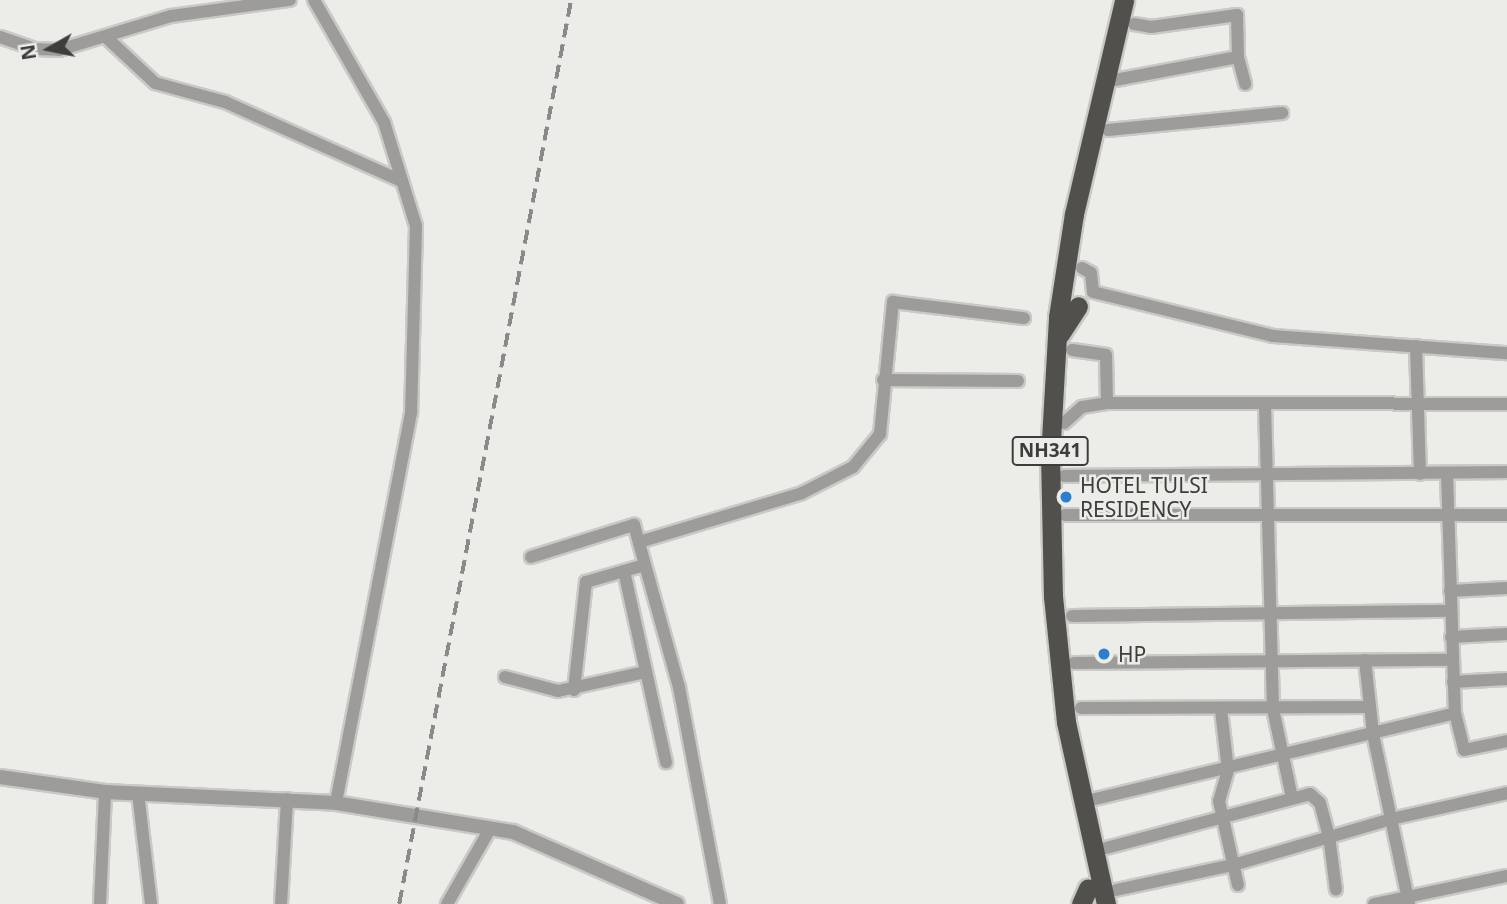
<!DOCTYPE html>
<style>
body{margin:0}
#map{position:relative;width:1507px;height:904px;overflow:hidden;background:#ecece8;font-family:"Noto Sans",sans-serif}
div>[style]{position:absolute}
.roads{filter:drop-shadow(2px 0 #c9c9c5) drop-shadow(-2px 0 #c9c9c5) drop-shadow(0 2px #c9c9c5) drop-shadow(0 -2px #c9c9c5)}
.minor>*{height:12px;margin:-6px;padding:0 6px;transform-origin:6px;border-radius:6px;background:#9d9c9b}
.tertiary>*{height:14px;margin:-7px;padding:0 7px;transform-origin:7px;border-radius:7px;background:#9d9c9b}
.trunk>*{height:19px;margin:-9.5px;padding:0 9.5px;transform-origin:9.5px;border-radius:9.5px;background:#52504c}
.rail>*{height:3.5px;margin-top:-1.75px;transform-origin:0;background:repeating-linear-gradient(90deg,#8a8a88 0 14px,transparent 0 21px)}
.dots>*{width:19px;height:19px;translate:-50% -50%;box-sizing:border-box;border:4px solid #ecece8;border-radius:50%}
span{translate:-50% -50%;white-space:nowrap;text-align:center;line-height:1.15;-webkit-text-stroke:5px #ecece8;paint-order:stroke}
.shield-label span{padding:2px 5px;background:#ecece8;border:2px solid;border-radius:5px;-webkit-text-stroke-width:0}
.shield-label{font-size:19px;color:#3d3d3b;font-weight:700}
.poi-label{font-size:21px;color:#3d3d3b}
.left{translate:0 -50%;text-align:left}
.north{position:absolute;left:14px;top:14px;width:70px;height:70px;-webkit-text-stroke:5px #ecece8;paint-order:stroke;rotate:261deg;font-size:19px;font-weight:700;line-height:28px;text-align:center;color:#3d3d3b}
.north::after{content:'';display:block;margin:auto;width:24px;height:32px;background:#3d3d3b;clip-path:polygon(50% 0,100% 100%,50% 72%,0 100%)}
</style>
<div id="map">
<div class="roads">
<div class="minor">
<i style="left:314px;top:0;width:141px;rotate:60.2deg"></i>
<i style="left:384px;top:122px;width:109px;rotate:72.9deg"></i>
<i style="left:416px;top:226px;width:187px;rotate:91.5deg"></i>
<i style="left:411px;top:413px;width:397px;rotate:100.9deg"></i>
<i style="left:1134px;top:24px;width:17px;rotate:10deg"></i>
<i style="left:1151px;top:27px;width:87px;rotate:-7.9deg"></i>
<i style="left:1237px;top:15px;width:42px;rotate:88.6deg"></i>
<i style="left:1238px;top:57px;width:28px;rotate:75deg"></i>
<i style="left:0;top:37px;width:36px;rotate:19deg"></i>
<i style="left:34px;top:49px;width:25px;rotate:2deg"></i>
<i style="left:59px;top:50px;width:117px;rotate:-16.9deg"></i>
<i style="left:171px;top:16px;width:120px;rotate:-7.7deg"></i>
<i style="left:108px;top:39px;width:64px;rotate:43.1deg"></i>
<i style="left:155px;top:83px;width:73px;rotate:15.2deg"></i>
<i style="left:225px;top:102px;width:194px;rotate:24.1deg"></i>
<i style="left:1115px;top:80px;width:125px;rotate:-10.6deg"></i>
<i style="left:1108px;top:130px;width:175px;rotate:-5.6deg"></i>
<i style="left:1082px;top:268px;width:10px;rotate:29deg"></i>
<i style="left:1091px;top:273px;width:19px;rotate:84deg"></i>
<i style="left:1093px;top:292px;width:185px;rotate:13.7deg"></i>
<i style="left:1273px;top:336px;width:235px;rotate:4.2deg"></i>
<i style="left:1416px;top:346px;width:128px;rotate:88.2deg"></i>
<i style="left:1072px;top:350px;width:34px;rotate:8deg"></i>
<i style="left:1106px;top:355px;width:48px;rotate:88.8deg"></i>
<i style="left:883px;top:380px;width:135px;rotate:0.4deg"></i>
<i style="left:1265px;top:404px;width:305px;rotate:88.5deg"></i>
<i style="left:1273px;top:709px;width:91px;rotate:77.9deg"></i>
<i style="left:1064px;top:423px;width:24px;rotate:-42deg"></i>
<i style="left:1082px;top:407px;width:25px;rotate:-9deg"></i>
<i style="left:1107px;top:403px;width:400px;rotate:0.1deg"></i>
<i style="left:1447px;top:474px;width:239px;rotate:88.1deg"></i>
<i style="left:1455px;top:713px;width:38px;rotate:76deg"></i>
<i style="left:1464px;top:750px;width:44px;rotate:-11.8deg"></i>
<i style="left:1064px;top:476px;width:443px;rotate:-0.5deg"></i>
<i style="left:1065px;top:515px;width:442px"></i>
<i style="left:639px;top:542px;width:170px;rotate:-16.7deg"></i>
<i style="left:802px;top:493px;width:57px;rotate:-27deg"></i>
<i style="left:853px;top:467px;width:43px;rotate:-50.7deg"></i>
<i style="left:880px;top:434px;width:133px;rotate:-84.4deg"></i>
<i style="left:893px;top:302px;width:132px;rotate:7deg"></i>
<i style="left:531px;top:557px;width:108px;rotate:-17.3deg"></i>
<i style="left:634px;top:525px;width:168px;rotate:74.5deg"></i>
<i style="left:679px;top:687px;width:221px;rotate:79.3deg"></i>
<i style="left:624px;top:571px;width:196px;rotate:77.6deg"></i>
<i style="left:1450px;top:591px;width:57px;rotate:-3deg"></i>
<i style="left:1072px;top:616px;width:379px;rotate:-0.8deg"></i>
<i style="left:1451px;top:637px;width:56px;rotate:-3.1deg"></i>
<i style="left:1365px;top:660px;width:74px;rotate:83.8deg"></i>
<i style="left:1373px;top:734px;width:174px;rotate:78deg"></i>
<i style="left:1074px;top:663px;width:378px;rotate:-0.5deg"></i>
<i style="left:505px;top:677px;width:55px;rotate:14.8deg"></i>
<i style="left:558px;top:691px;width:90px;rotate:-12.2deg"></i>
<i style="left:1453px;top:682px;width:54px;rotate:-3.2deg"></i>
<i style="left:574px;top:690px;width:109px;rotate:-83.7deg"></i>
<i style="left:586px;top:582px;width:61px;rotate:-16.1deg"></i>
<i style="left:1081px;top:708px;width:288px;rotate:-0.2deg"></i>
<i style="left:1221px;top:710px;width:60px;rotate:83.3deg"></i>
<i style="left:1228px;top:770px;width:32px;rotate:106deg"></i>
<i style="left:1219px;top:801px;width:86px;rotate:77.3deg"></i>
<i style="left:138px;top:793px;width:112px;rotate:83.3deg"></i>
<i style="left:1095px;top:799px;width:370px;rotate:-13.4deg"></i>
<i style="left:1106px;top:848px;width:211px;rotate:-14.8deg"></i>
<i style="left:1310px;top:794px;width:13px;rotate:42deg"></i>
<i style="left:1320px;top:803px;width:34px;rotate:75deg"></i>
<i style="left:1329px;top:836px;width:54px;rotate:82.6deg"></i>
<i style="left:1116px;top:890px;width:120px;rotate:-12.1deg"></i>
<i style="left:1233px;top:865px;width:165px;rotate:-16.2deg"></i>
<i style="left:1391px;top:819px;width:119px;rotate:-12.6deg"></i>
<i style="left:100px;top:904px;width:112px;rotate:-87.4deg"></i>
<i style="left:281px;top:904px;width:105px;rotate:-86.7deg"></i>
<i style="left:447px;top:904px;width:86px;rotate:-60.2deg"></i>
<i style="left:1374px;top:904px;width:136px;rotate:-11.9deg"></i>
</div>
<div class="tertiary">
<i style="left:0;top:777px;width:106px;rotate:8.1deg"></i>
<i style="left:105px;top:792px;width:231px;rotate:2.7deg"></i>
<i style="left:336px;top:803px;width:179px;rotate:9.3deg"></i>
<i style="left:513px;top:832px;width:179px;rotate:23.7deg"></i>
</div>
<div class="trunk">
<i style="left:1060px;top:334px;width:33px;rotate:-57deg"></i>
<i style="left:1081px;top:904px;width:17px;rotate:-66deg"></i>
<i style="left:1106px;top:904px;width:186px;rotate:-102.4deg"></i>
<i style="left:1066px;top:722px;width:126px;rotate:-95.9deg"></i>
<i style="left:1053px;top:597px;width:140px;rotate:-91.2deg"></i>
<i style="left:1050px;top:457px;width:140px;rotate:-86.7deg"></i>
<i style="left:1058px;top:317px;width:104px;rotate:-81.2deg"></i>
<i style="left:1074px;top:214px;width:220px;rotate:-76.8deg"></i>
</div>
</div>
<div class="rail">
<i style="left:399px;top:904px;width:920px;rotate:-79.23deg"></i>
</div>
<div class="dots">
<i style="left:1066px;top:497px;background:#2a80ce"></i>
<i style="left:1104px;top:654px;background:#2a80ce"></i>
</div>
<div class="shield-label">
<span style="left:1050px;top:451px">NH341</span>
</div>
<div class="poi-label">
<span class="left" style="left:1080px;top:497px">HOTEL TULSI<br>RESIDENCY</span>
<span class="left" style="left:1118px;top:654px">HP</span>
</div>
<div class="north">N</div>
</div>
